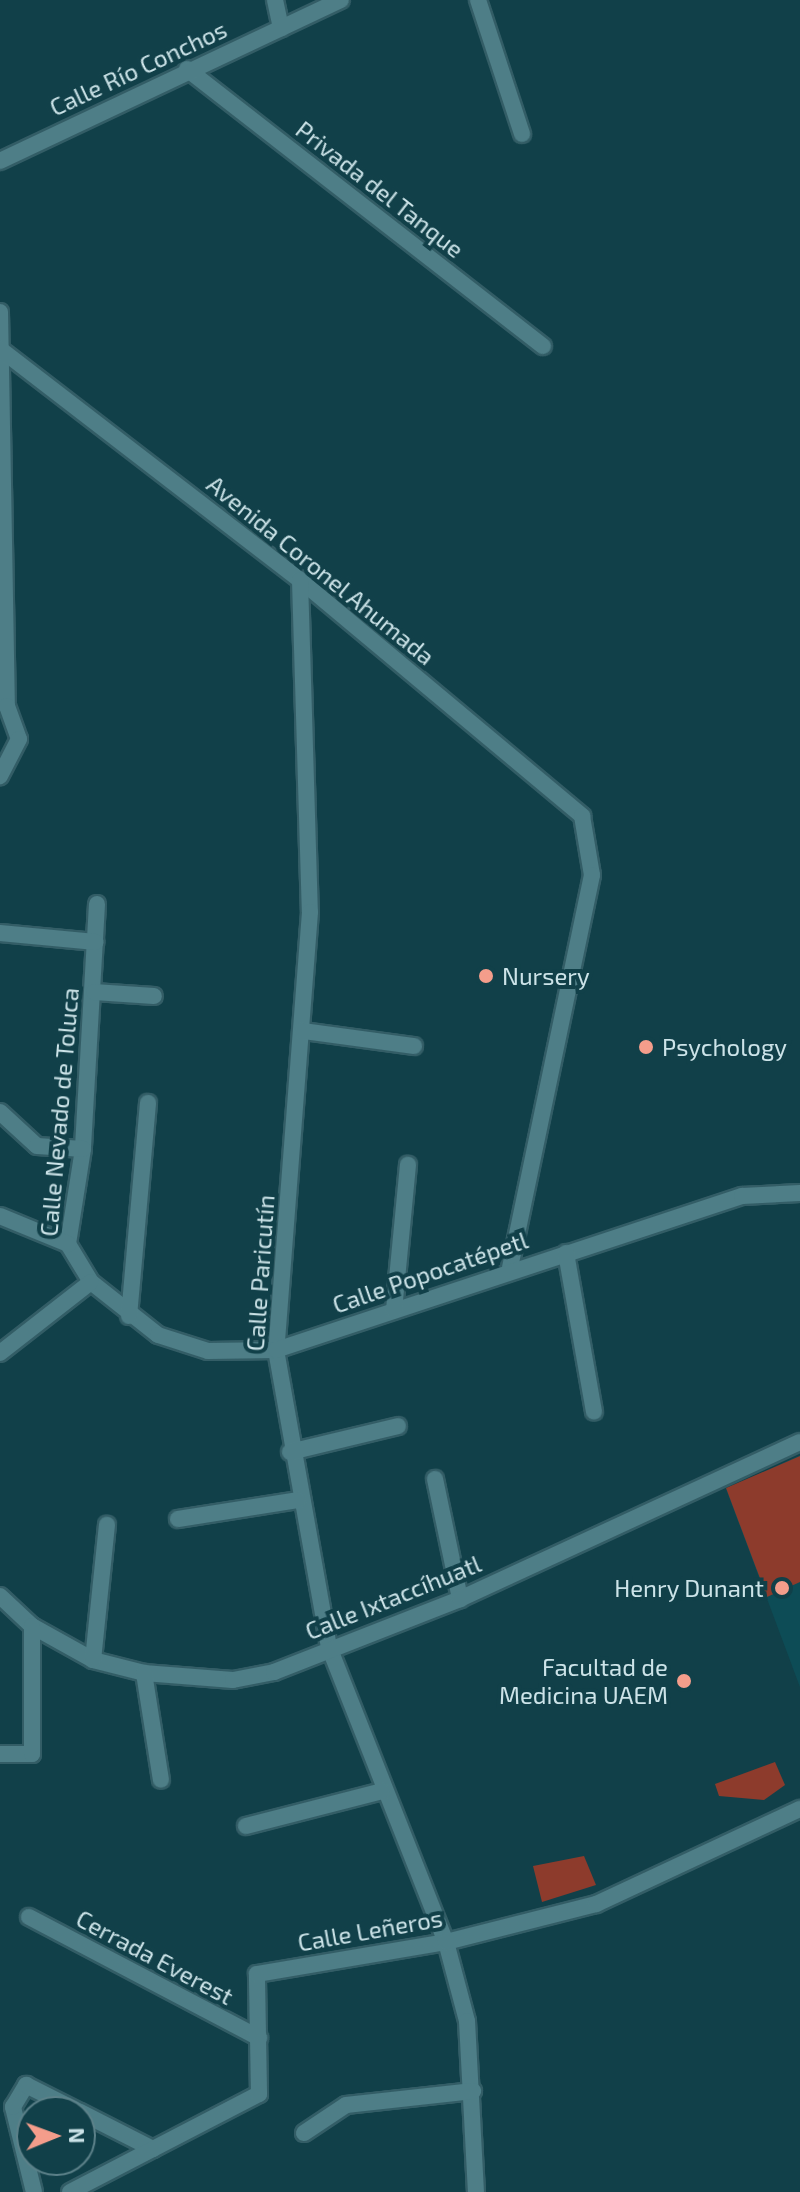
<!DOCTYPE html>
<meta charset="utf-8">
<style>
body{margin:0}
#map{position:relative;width:800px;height:2192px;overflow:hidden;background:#114049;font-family:"Exo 2",sans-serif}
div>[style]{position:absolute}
.built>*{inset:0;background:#0d4c56}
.green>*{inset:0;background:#8d3b2c}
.roads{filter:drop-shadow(2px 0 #335d66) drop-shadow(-2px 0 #335d66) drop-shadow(0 2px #335d66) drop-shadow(0 -2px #335d66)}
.street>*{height:16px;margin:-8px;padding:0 8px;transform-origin:8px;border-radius:8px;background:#4e7e87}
.dots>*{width:22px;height:22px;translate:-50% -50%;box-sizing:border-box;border:4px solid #114049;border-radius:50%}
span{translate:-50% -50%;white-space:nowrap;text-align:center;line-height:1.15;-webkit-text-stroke:8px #114049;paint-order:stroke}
.street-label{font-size:24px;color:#cce3e8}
.poi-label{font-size:24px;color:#cce3e8}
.left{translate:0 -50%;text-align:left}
.right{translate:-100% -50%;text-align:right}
.north{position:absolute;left:16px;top:2096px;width:80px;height:80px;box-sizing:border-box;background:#114049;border:2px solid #5c8189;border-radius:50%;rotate:89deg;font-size:22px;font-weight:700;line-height:32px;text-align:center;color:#cce3e8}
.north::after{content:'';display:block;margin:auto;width:28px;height:36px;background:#f49d8b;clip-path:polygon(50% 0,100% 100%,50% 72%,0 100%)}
</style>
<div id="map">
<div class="built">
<i style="clip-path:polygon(800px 1455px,800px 1687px,726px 1489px)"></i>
</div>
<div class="green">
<i style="clip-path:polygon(800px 1456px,800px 1582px,767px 1597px,726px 1488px)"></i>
<i style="clip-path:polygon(775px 1762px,785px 1785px,764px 1800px,719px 1796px,715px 1784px)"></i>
<i style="clip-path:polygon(584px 1856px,596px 1885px,542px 1902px,533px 1866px)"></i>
</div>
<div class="roads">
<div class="street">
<i style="left:275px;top:0;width:29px;rotate:78deg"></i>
<i style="left:478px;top:0;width:141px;rotate:71.8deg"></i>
<i style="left:187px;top:69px;width:451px;rotate:37.9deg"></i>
<i style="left:0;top:161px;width:377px;rotate:-25.3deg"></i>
<i style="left:0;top:312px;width:394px;rotate:89deg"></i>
<i style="left:7px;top:706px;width:35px;rotate:70deg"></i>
<i style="left:19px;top:739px;width:42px;rotate:117.2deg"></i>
<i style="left:0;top:349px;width:379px;rotate:37.6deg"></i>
<i style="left:300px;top:580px;width:368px;rotate:39.9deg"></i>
<i style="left:582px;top:816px;width:60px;rotate:80.4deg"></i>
<i style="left:592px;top:875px;width:401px;rotate:101.8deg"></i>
<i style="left:300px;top:580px;width:332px;rotate:88.3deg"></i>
<i style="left:310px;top:912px;width:439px;rotate:94.4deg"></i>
<i style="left:276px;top:1350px;width:302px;rotate:79.9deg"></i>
<i style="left:329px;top:1647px;width:317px;rotate:68.4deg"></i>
<i style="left:446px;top:1942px;width:82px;rotate:75.1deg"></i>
<i style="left:467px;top:2021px;width:171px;rotate:87deg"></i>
<i style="left:97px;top:904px;width:245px;rotate:93.3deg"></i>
<i style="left:83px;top:1149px;width:96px;rotate:99deg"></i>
<i style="left:68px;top:1244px;width:44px;rotate:58.8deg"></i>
<i style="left:91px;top:1282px;width:85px;rotate:38.3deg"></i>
<i style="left:158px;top:1335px;width:52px;rotate:17.7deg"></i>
<i style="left:208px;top:1351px;width:68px;rotate:-0.8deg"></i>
<i style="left:276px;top:1350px;width:491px;rotate:-18.3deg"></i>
<i style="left:742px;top:1196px;width:58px;rotate:-3deg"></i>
<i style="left:0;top:933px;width:96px;rotate:5.4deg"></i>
<i style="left:94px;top:992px;width:60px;rotate:3.8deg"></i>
<i style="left:303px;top:1031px;width:112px;rotate:7.7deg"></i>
<i style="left:0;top:1112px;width:50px;rotate:42.6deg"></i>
<i style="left:37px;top:1146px;width:46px;rotate:3.7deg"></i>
<i style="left:0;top:1216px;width:74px;rotate:22.4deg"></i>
<i style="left:566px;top:1253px;width:161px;rotate:80deg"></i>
<i style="left:394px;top:1310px;width:146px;rotate:-84.5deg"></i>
<i style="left:129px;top:1316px;width:214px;rotate:-84.9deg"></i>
<i style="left:0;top:1353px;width:115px;rotate:-38deg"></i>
<i style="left:290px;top:1452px;width:111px;rotate:-13.5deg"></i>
<i style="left:435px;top:1479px;width:123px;rotate:78.2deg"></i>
<i style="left:178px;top:1519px;width:121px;rotate:-9deg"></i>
<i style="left:0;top:1596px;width:44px;rotate:43.2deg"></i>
<i style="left:32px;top:1626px;width:70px;rotate:29.1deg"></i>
<i style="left:93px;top:1660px;width:53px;rotate:14.3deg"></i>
<i style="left:144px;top:1673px;width:89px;rotate:4.5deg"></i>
<i style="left:233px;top:1680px;width:42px;rotate:-11deg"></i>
<i style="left:274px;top:1672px;width:200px;rotate:-21.4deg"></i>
<i style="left:460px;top:1599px;width:374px;rotate:-24.8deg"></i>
<i style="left:93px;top:1660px;width:136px;rotate:-84.1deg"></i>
<i style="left:144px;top:1673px;width:108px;rotate:81deg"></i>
<i style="left:0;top:1754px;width:32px"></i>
<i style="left:32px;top:1754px;width:128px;rotate:-90deg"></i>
<i style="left:246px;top:1826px;width:140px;rotate:-14.4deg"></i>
<i style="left:29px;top:1917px;width:260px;rotate:27.7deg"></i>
<i style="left:80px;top:2112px;width:82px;rotate:26.9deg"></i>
<i style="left:304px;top:2133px;width:50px;rotate:-33.7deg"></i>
<i style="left:346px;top:2105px;width:128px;rotate:-6.3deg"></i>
<i style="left:34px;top:2192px;width:88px;rotate:-103.9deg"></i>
<i style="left:13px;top:2107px;width:26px;rotate:-59deg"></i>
<i style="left:26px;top:2085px;width:60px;rotate:26.6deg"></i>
<i style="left:70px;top:2192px;width:213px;rotate:-27.4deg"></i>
<i style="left:259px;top:2094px;width:120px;rotate:-91deg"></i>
<i style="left:257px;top:1974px;width:192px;rotate:-9.6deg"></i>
<i style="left:446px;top:1942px;width:155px;rotate:-14.2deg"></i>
<i style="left:596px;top:1904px;width:225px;rotate:-25deg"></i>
</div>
</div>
<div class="dots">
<i style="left:486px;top:976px;background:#f49d8b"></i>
<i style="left:646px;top:1047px;background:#f49d8b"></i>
<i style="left:782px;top:1588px;background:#f49d8b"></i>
<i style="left:684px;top:1681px;background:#f49d8b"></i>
</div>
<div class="street-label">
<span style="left:138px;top:68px;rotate:-25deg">Calle Río Conchos</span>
<span style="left:380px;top:189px;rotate:38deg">Privada del Tanque</span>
<span style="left:321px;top:570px;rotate:39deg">Avenida Coronel Ahumada</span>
<span style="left:59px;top:1112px;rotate:-85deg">Calle Nevado de Toluca</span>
<span style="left:430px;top:1272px;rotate:-19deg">Calle Popocatépetl</span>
<span style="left:260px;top:1273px;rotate:-86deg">Calle Paricutín</span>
<span style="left:393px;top:1597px;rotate:-22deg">Calle Ixtaccíhuatl</span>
<span style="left:370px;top:1930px;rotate:-10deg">Calle Leñeros</span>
<span style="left:155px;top:1957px;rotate:28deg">Cerrada Everest</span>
</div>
<div class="poi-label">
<span class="left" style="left:502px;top:976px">Nursery</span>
<span class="left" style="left:662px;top:1047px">Psychology</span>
<span class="right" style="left:764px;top:1588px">Henry Dunant</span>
<span class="right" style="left:668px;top:1681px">Facultad de<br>Medicina UAEM</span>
</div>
<div class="north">N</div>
</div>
